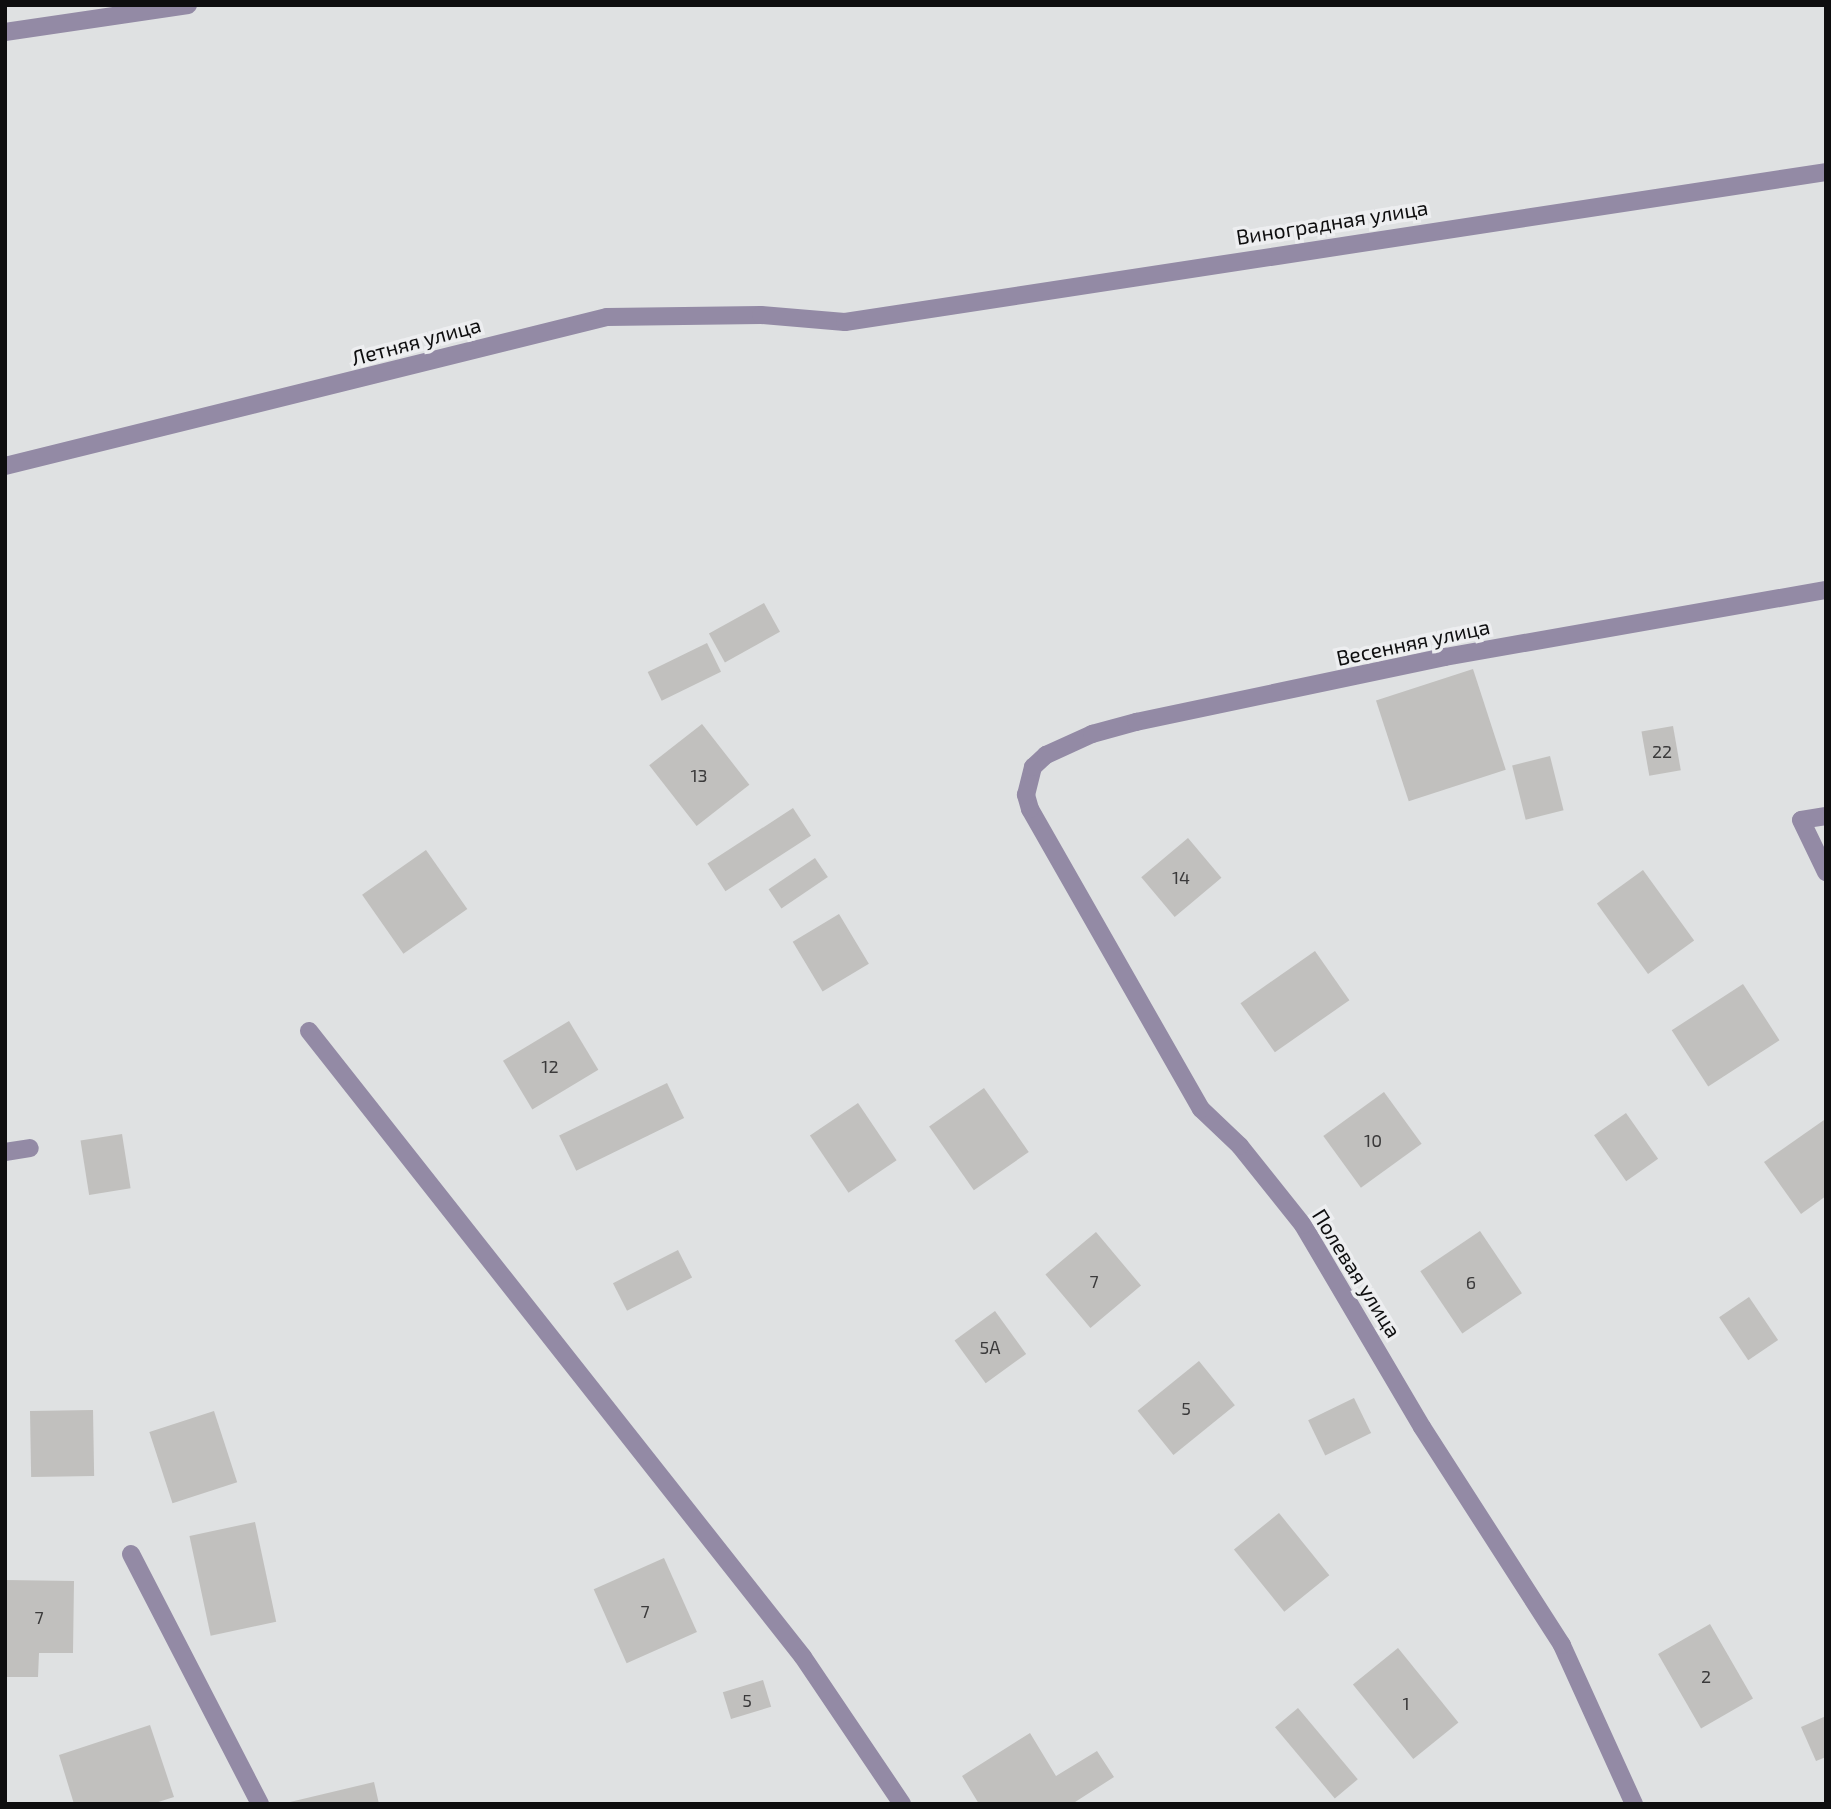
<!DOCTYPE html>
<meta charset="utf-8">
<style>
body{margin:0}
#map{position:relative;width:1831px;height:1809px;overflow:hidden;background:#dfe1e2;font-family:"Exo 2",sans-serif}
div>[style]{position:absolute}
.building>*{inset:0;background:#c1c0be;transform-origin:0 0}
.lane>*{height:18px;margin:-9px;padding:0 9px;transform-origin:9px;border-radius:9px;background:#938aa5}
.street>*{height:18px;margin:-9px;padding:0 9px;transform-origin:9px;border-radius:9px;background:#938aa5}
span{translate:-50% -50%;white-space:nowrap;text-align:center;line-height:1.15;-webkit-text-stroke:7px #edeef0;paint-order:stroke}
.number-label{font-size:18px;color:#3b3a3b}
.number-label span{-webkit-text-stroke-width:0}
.street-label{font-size:21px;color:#0e0e0f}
.frame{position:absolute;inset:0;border:7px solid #0e0e0f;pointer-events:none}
</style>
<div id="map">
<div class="building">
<i style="left:764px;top:603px;width:33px;height:63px;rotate:61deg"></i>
<i style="left:707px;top:643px;width:32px;height:66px;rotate:64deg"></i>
<i style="left:1473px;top:669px;width:106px;height:102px;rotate:72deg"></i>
<i style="left:702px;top:724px;width:77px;height:67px;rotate:52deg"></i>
<i style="left:1673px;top:726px;width:45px;height:32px;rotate:80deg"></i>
<i style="left:1550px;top:756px;width:56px;height:39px;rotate:76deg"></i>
<i style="left:793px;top:808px;width:33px;height:102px;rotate:57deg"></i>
<i style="left:1188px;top:838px;width:52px;height:61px;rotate:50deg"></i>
<i style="left:426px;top:850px;width:72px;height:78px;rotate:55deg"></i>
<i style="left:815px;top:858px;width:23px;height:56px;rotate:56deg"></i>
<i style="left:1643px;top:870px;width:87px;height:57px;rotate:54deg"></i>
<i style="left:839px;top:914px;width:58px;height:54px;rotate:59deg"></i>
<i style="left:1315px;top:951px;width:60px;height:91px;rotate:55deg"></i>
<i style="left:1743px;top:984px;width:67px;height:85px;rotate:57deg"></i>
<i style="left:569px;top:1021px;width:57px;height:77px;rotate:59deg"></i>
<i style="left:667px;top:1083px;width:39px;height:120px;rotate:64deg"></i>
<i style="left:984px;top:1088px;width:78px;height:67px;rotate:55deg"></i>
<i style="left:1384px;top:1092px;width:64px;height:75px;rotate:54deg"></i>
<i style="left:858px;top:1103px;width:69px;height:58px;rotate:56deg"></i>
<i style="left:1626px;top:1113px;width:56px;height:39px;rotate:55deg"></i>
<i style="clip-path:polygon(1824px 1120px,1826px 1196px,1801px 1214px,1764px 1162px)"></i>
<i style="left:122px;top:1134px;width:55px;height:42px;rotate:81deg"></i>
<i style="left:1480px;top:1231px;width:75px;height:72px;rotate:56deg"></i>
<i style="left:1096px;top:1232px;width:70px;height:66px;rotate:50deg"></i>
<i style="left:678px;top:1250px;width:31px;height:73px;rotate:63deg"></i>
<i style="left:1749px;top:1297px;width:52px;height:36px;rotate:56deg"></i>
<i style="left:995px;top:1311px;width:53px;height:50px;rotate:54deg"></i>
<i style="left:1199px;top:1361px;width:57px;height:79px;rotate:51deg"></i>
<i style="left:1354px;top:1398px;width:39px;height:51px;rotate:64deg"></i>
<i style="left:93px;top:1410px;width:66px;height:63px;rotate:89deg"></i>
<i style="left:214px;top:1411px;width:75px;height:68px;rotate:72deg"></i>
<i style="left:1279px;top:1513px;width:80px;height:58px;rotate:51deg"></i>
<i style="left:255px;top:1522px;width:102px;height:67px;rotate:78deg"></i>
<i style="left:664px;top:1558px;width:81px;height:77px;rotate:66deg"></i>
<i style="clip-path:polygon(5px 1580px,74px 1581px,73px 1653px,39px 1653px,38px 1677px,5px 1677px)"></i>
<i style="left:1710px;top:1624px;width:86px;height:60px;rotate:60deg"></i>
<i style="left:1398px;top:1648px;width:96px;height:58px;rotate:51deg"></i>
<i style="left:763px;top:1680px;width:28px;height:42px;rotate:73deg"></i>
<i style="left:1298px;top:1708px;width:93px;height:30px;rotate:50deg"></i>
<i style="clip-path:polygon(1826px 1716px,1826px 1757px,1816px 1761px,1801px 1727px)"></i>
<i style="clip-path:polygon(150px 1725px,174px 1797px,152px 1804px,74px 1804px,59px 1755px)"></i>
<i style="clip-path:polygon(1030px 1733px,1056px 1776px,1097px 1751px,1114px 1777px,1072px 1804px,979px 1804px,962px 1776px)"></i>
<i style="clip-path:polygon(374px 1782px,379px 1804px,291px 1804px,290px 1802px)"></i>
</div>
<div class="lane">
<i style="left:5px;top:32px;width:185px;rotate:-8.4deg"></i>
<i style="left:309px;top:1031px;width:797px;rotate:51.72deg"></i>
<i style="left:803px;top:1657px;width:177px;rotate:56deg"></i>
<i style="left:5px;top:1152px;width:25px;rotate:-9deg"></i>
<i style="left:131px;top:1554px;width:281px;rotate:62.7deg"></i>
</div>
<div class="street">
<i style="left:5px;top:466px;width:620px;rotate:-13.9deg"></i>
<i style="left:607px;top:317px;width:154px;rotate:-0.7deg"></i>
<i style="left:761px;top:315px;width:84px;rotate:4.8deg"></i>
<i style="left:845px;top:322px;width:992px;rotate:-8.69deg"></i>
<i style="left:1826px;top:816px;width:25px;rotate:171deg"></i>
<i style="left:1801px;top:820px;width:58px;rotate:64.3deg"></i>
<i style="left:1634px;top:1804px;width:175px;rotate:-114.4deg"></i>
<i style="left:1562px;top:1645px;width:259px;rotate:-122.7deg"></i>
<i style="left:1422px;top:1427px;width:234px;rotate:-120.5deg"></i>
<i style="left:1303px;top:1225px;width:101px;rotate:-128.6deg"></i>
<i style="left:1240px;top:1146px;width:54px;rotate:-136.5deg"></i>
<i style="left:1201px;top:1109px;width:345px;rotate:-119.7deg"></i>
<i style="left:1030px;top:809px;width:15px;rotate:-106deg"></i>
<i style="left:1026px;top:795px;width:29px;rotate:-76deg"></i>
<i style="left:1033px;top:767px;width:18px;rotate:-43deg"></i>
<i style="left:1046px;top:755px;width:51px;rotate:-24.5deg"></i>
<i style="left:1092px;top:734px;width:46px;rotate:-15.3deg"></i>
<i style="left:1136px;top:722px;width:316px;rotate:-11.9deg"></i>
<i style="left:1445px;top:657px;width:387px;rotate:-10deg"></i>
</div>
<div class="number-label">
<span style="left:1662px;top:751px">22</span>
<span style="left:699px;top:775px">13</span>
<span style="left:1181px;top:877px">14</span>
<span style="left:550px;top:1066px">12</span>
<span style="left:1373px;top:1140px">10</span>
<span style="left:1094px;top:1281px">7</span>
<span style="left:1471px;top:1282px">6</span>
<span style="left:990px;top:1347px">5А</span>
<span style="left:1186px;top:1408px">5</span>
<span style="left:645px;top:1611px">7</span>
<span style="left:39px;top:1617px">7</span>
<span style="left:1706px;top:1676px">2</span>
<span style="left:747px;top:1700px">5</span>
<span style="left:1406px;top:1703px">1</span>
</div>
<div class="street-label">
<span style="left:1332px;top:222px;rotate:-9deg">Виноградная улица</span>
<span style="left:416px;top:341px;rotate:-15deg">Летняя улица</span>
<span style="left:1413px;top:642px;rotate:-12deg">Весенняя улица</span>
<span style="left:1357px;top:1273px;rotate:58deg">Полевая улица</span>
</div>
<div class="frame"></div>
</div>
